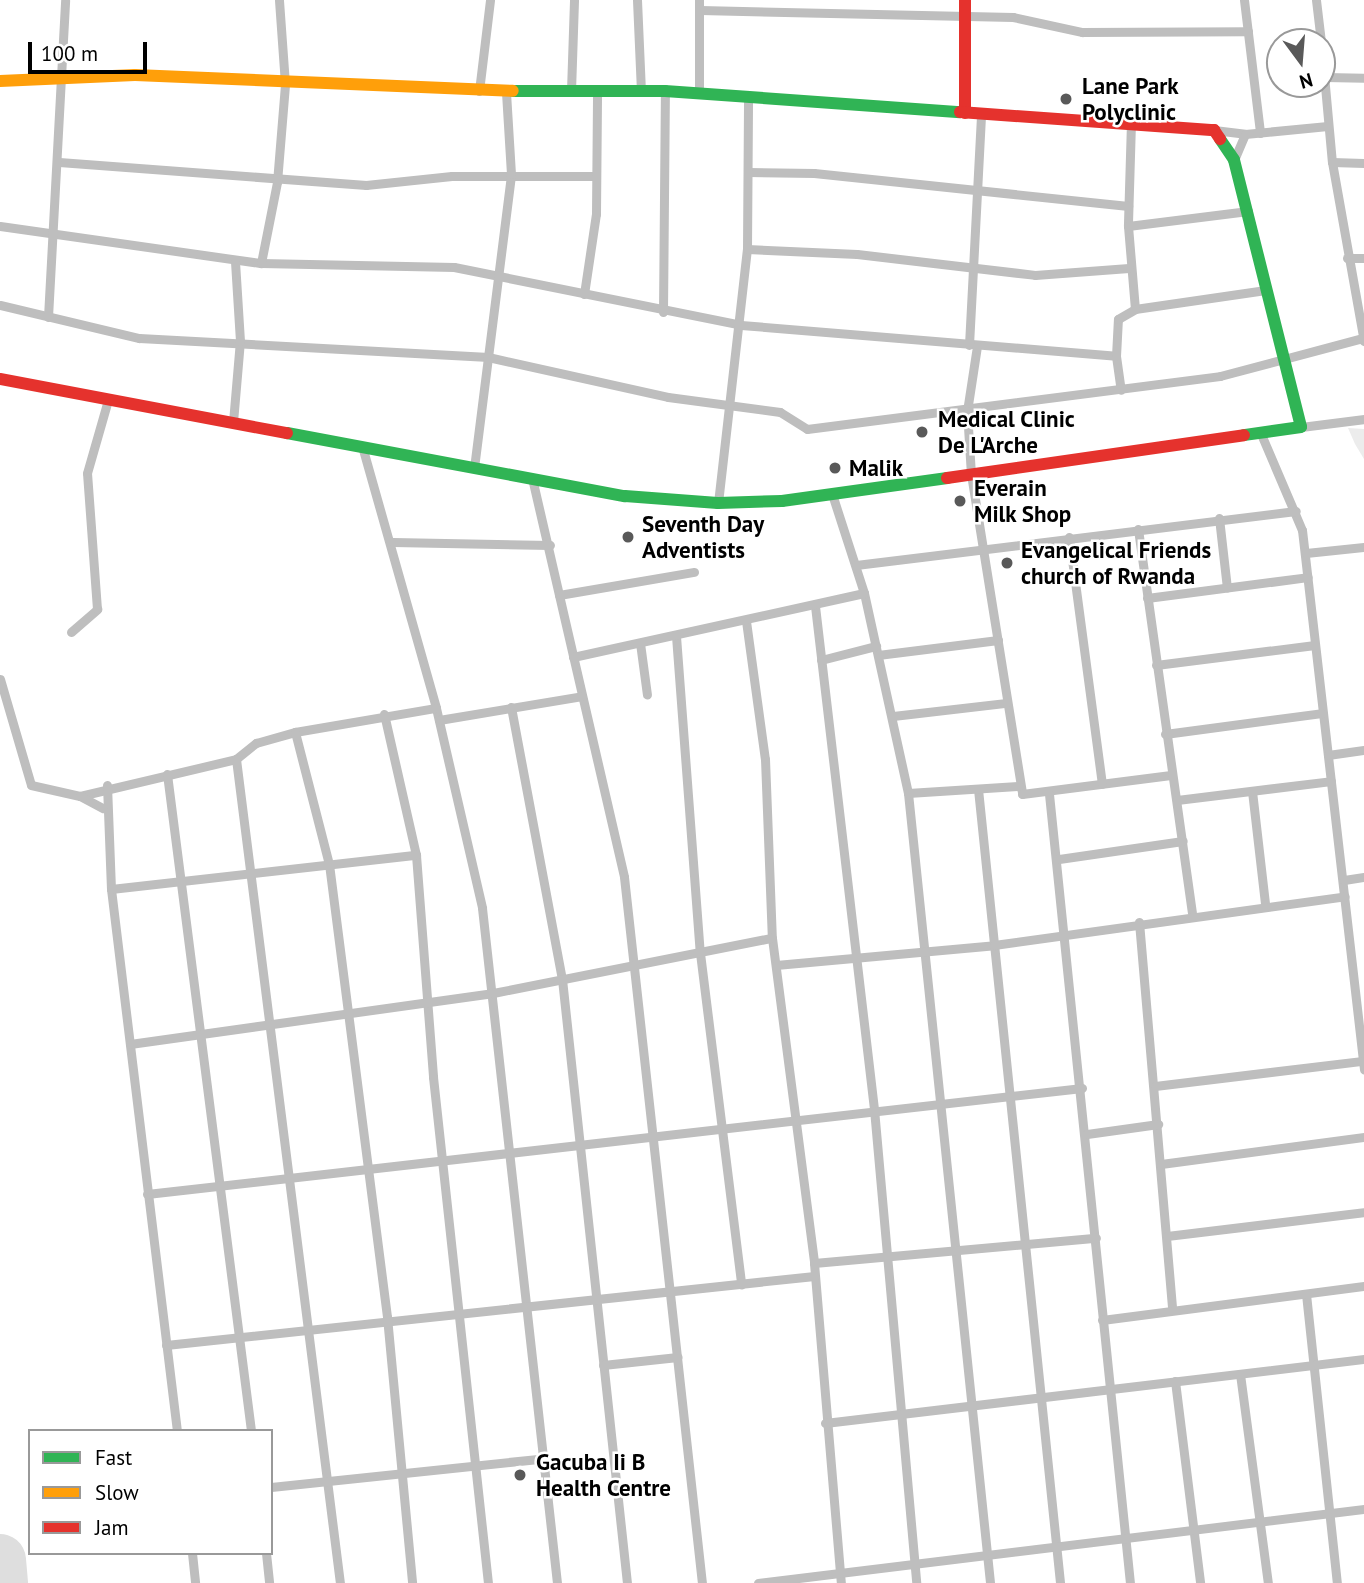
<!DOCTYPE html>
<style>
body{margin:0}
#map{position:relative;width:1364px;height:1583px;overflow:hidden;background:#fff;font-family:"PT Sans",sans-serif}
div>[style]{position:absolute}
.green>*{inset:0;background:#ececec}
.runway>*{height:52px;margin:-26px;padding:0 26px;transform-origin:26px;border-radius:26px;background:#dedede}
.street>*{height:9px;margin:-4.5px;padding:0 4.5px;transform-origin:4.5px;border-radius:4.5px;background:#bebebe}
.fast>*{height:12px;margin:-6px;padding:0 6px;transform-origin:6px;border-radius:6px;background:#30b455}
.slow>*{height:12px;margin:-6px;padding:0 6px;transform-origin:6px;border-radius:6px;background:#ff9f0a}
.jam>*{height:12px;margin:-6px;padding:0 6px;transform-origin:6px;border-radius:6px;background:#e5322d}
.dots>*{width:19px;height:19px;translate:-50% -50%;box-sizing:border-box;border:4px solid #fff;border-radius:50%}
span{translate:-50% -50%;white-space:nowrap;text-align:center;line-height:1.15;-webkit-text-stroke:5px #fff;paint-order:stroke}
.poi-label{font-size:23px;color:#000;font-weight:700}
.left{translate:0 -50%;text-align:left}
.legend{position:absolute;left:28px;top:1429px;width:245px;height:126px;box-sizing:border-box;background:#fff;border:2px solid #999;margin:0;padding:9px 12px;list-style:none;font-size:21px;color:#000}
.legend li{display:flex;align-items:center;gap:14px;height:35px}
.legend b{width:35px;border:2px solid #999}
.north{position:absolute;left:1266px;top:28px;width:70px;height:70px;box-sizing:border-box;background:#fff;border:2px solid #999;border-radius:50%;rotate:164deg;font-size:19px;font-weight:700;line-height:28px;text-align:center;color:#000}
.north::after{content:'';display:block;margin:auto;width:24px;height:32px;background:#595959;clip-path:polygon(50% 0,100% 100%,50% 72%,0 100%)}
.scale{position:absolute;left:28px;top:42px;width:119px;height:32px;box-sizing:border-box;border:4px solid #000;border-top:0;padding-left:9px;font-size:21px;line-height:24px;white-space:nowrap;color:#000;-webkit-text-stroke:5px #fff;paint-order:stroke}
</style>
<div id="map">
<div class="green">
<i style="clip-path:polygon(1348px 428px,1364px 429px,1364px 459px,1355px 444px)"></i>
</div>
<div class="runway">
<i style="left:0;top:1560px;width:23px;rotate:85deg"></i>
</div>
<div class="street">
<i style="left:637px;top:0;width:90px;rotate:87.5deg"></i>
<i style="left:1244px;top:0;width:134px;rotate:83.1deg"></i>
<i style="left:1316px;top:0;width:42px;rotate:83.2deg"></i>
<i style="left:700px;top:10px;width:313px;rotate:1.3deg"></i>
<i style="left:1013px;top:17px;width:71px;rotate:12.3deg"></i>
<i style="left:1082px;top:32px;width:166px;rotate:-0.3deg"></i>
<i style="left:1322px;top:53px;width:109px;rotate:84.8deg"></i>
<i style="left:1332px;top:162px;width:182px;rotate:79.9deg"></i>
<i style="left:1325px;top:77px;width:39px;rotate:1deg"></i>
<i style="left:479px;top:91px;width:92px;rotate:-83.1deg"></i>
<i style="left:571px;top:91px;width:91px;rotate:-88.1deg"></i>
<i style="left:699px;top:93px;width:93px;rotate:-90deg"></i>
<i style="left:1131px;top:122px;width:104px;rotate:91.7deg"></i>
<i style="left:1128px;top:226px;width:83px;rotate:85.2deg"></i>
<i style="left:1135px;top:309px;width:132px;rotate:-8.3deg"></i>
<i style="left:1214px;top:130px;width:31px;rotate:7deg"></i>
<i style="left:1245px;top:134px;width:83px;rotate:-5.5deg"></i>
<i style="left:1234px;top:160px;width:28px;rotate:-67deg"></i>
<i style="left:59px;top:162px;width:308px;rotate:4.3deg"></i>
<i style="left:366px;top:185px;width:86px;rotate:-6deg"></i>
<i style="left:452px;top:176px;width:143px"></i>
<i style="left:1332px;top:162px;width:32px;rotate:2deg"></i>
<i style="left:748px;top:172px;width:66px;rotate:0.9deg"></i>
<i style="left:814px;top:173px;width:316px;rotate:6deg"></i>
<i style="left:0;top:226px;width:264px;rotate:8.1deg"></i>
<i style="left:261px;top:263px;width:193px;rotate:1.2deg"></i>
<i style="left:454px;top:267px;width:293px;rotate:11.4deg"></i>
<i style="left:741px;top:325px;width:376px;rotate:4.7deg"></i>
<i style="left:1116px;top:356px;width:34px;rotate:82deg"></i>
<i style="left:1128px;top:226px;width:121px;rotate:-7.1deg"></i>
<i style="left:747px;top:249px;width:110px;rotate:2.6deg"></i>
<i style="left:857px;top:254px;width:179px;rotate:6.7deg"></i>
<i style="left:1035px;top:275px;width:94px;rotate:-4.3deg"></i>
<i style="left:1347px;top:258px;width:17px"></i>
<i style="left:261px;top:263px;width:83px;rotate:-78.8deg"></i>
<i style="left:277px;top:182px;width:98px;rotate:-85.3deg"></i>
<i style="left:285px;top:84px;width:84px;rotate:-94.1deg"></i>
<i style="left:584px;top:294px;width:81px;rotate:-81.5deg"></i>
<i style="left:596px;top:214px;width:124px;rotate:-89.5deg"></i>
<i style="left:0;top:305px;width:143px;rotate:13.4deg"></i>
<i style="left:139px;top:338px;width:350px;rotate:3.1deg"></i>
<i style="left:488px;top:357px;width:184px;rotate:12.5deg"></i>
<i style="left:668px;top:397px;width:113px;rotate:7.6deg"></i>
<i style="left:780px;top:412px;width:32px;rotate:32deg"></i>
<i style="left:807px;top:429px;width:416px;rotate:-7.3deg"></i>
<i style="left:1220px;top:376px;width:148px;rotate:-14.9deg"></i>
<i style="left:663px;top:312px;width:221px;rotate:-89.5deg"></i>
<i style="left:48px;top:317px;width:317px;rotate:-86.9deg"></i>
<i style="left:969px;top:345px;width:231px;rotate:-87deg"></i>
<i style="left:977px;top:346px;width:66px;rotate:98.7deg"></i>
<i style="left:967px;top:411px;width:63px;rotate:86.4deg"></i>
<i style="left:971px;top:474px;width:324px;rotate:80.9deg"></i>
<i style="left:1022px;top:794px;width:150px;rotate:-7.3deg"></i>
<i style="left:1116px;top:356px;width:37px;rotate:-87deg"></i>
<i style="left:1118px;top:319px;width:20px;rotate:-30deg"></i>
<i style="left:233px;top:422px;width:81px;rotate:-85.1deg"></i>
<i style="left:240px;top:341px;width:80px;rotate:-93.6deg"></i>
<i style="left:1301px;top:427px;width:64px;rotate:-7.2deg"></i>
<i style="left:1261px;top:434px;width:104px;rotate:66.9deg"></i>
<i style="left:1302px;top:530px;width:543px;rotate:83.44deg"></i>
<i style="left:362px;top:446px;width:272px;rotate:74.2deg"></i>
<i style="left:436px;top:708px;width:205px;rotate:77deg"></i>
<i style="left:482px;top:908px;width:679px;rotate:83.66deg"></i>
<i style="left:474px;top:468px;width:296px;rotate:-82.8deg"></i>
<i style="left:511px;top:174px;width:82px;rotate:-93.5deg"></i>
<i style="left:532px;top:478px;width:409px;rotate:77deg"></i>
<i style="left:624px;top:877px;width:710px;rotate:83.7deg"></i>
<i style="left:832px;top:494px;width:104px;rotate:72.1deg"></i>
<i style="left:864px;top:593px;width:205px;rotate:77.6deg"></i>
<i style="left:908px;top:793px;width:794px;rotate:84.07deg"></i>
<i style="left:718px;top:503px;width:256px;rotate:-83.5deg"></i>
<i style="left:747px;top:249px;width:153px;rotate:-89.6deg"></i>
<i style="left:1219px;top:518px;width:70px;rotate:83.5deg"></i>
<i style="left:1138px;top:529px;width:387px;rotate:82deg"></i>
<i style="left:1069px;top:537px;width:249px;rotate:82.4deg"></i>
<i style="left:393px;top:542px;width:157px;rotate:1.1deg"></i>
<i style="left:1306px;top:553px;width:58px;rotate:-5.9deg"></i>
<i style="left:856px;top:565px;width:443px;rotate:-7deg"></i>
<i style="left:559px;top:595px;width:137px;rotate:-9.7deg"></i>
<i style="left:1147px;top:598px;width:162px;rotate:-7.4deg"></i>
<i style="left:815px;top:606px;width:506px;rotate:83.31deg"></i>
<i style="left:874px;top:1109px;width:476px;rotate:84.9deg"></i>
<i style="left:746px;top:621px;width:139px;rotate:82.2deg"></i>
<i style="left:765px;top:759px;width:179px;rotate:87.8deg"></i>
<i style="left:772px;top:938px;width:328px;rotate:82.6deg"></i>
<i style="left:814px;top:1263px;width:321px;rotate:85.2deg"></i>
<i style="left:71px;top:632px;width:35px;rotate:-41deg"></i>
<i style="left:97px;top:609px;width:136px;rotate:-94.2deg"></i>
<i style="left:87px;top:473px;width:76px;rotate:-74deg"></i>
<i style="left:676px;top:636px;width:318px;rotate:85.7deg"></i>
<i style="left:700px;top:953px;width:334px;rotate:82.9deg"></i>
<i style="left:640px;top:643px;width:52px;rotate:82.3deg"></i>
<i style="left:878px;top:655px;width:121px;rotate:-7.1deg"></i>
<i style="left:573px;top:657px;width:298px;rotate:-12.4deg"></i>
<i style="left:821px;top:660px;width:57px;rotate:-14.3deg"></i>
<i style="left:1156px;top:665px;width:160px;rotate:-7.2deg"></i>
<i style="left:0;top:679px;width:110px;rotate:73.7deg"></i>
<i style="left:31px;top:785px;width:50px;rotate:12.7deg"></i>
<i style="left:80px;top:796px;width:160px;rotate:-13.3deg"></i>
<i style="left:236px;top:759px;width:26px;rotate:-39deg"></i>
<i style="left:256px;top:743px;width:41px;rotate:-15.8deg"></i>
<i style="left:295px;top:732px;width:143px;rotate:-9.7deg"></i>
<i style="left:511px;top:707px;width:277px;rotate:79.4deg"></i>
<i style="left:562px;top:979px;width:607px;rotate:83.86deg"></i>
<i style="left:384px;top:714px;width:145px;rotate:77.2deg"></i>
<i style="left:416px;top:855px;width:223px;rotate:85.6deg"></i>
<i style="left:433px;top:1077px;width:509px;rotate:83.8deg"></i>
<i style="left:893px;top:716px;width:114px;rotate:-6.6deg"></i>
<i style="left:439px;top:720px;width:145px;rotate:-9.5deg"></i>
<i style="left:295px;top:732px;width:136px;rotate:75.6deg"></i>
<i style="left:329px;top:864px;width:457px;rotate:82.7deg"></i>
<i style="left:387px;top:1317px;width:267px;rotate:84.6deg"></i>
<i style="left:1165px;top:734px;width:158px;rotate:-7.6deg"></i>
<i style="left:1328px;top:755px;width:36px;rotate:-8deg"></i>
<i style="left:236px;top:759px;width:831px;rotate:82.81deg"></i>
<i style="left:167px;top:774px;width:662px;rotate:82.71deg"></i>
<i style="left:107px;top:785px;width:104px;rotate:87.8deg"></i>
<i style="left:111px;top:889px;width:546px;rotate:83.06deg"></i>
<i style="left:978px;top:789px;width:798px;rotate:84.1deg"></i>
<i style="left:1252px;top:791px;width:114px;rotate:83.4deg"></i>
<i style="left:908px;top:793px;width:111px;rotate:-3.6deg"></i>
<i style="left:1049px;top:794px;width:793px;rotate:84.14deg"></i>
<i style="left:80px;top:796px;width:26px;rotate:28deg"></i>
<i style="left:1177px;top:800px;width:155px;rotate:-7deg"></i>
<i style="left:1059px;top:859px;width:125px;rotate:-8.3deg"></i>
<i style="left:1344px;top:880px;width:20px;rotate:-9deg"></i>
<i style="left:111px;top:889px;width:307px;rotate:-6.4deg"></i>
<i style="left:1139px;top:922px;width:389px;rotate:85.1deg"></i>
<i style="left:776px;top:965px;width:219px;rotate:-5.2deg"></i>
<i style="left:994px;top:945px;width:354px;rotate:-7.9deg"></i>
<i style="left:130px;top:1044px;width:367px;rotate:-8deg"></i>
<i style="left:493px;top:993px;width:284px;rotate:-11.2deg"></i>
<i style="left:1155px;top:1086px;width:209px;rotate:-6.9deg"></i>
<i style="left:1087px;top:1134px;width:72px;rotate:-8deg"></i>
<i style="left:1161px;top:1164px;width:205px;rotate:-7.6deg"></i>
<i style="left:147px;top:1194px;width:941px;rotate:-6.47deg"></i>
<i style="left:1167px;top:1236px;width:198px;rotate:-6.9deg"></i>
<i style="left:814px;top:1263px;width:283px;rotate:-5.1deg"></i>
<i style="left:1306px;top:1294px;width:291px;rotate:83.9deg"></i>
<i style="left:1102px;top:1320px;width:264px;rotate:-7.4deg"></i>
<i style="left:166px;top:1345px;width:652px;rotate:-6.08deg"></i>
<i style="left:603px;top:1365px;width:75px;rotate:-6.1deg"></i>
<i style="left:1240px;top:1374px;width:211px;rotate:82.4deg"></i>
<i style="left:1175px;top:1381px;width:204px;rotate:82.9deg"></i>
<i style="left:825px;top:1423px;width:543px;rotate:-6.77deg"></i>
<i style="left:271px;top:1487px;width:276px;rotate:-6deg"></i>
<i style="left:192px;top:1553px;width:30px;rotate:84deg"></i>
<i style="left:266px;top:1553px;width:30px;rotate:84deg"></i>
<i style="left:758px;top:1583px;width:611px;rotate:-6.96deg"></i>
</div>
<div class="fast">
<i style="left:513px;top:91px;width:152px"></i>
<i style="left:665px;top:91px;width:296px;rotate:4.1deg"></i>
<i style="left:1220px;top:139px;width:25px;rotate:56deg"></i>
<i style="left:1234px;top:160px;width:275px;rotate:75.9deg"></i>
<i style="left:1301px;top:427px;width:58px;rotate:172deg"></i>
<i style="left:287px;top:433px;width:344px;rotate:10.6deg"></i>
<i style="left:625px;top:496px;width:93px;rotate:4.3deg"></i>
<i style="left:718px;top:503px;width:64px;rotate:-1.8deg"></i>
<i style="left:782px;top:501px;width:167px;rotate:-7.9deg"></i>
</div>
<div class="slow">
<i style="left:0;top:81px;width:135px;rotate:-2.5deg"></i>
<i style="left:135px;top:75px;width:378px;rotate:2.4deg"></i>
</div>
<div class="jam">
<i style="left:965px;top:0;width:113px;rotate:90deg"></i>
<i style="left:960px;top:112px;width:255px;rotate:4.1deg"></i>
<i style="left:1214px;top:130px;width:11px;rotate:56deg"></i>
<i style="left:0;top:379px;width:292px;rotate:10.7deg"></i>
<i style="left:947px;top:478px;width:300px;rotate:-8.2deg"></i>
</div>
<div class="dots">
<i style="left:1066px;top:99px;background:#595959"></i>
<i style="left:922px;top:432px;background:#595959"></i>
<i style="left:835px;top:468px;background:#595959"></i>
<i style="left:960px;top:501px;background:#595959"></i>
<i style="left:628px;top:537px;background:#595959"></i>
<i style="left:1007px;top:563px;background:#595959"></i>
<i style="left:520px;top:1475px;background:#595959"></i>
</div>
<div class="poi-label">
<span class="left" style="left:1082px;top:99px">Lane Park<br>Polyclinic</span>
<span class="left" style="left:938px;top:432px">Medical Clinic<br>De L'Arche</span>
<span class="left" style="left:849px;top:468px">Malik</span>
<span class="left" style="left:974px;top:501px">Everain<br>Milk Shop</span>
<span class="left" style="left:642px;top:537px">Seventh Day<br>Adventists</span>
<span class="left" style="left:1021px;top:563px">Evangelical Friends<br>church of Rwanda</span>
<span class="left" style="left:536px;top:1475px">Gacuba Ii B<br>Health Centre</span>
</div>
<ul class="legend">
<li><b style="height:9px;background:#30b455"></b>Fast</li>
<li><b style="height:9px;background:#ff9f0a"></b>Slow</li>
<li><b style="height:9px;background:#e5322d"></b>Jam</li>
</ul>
<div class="north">N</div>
<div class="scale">100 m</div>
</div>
